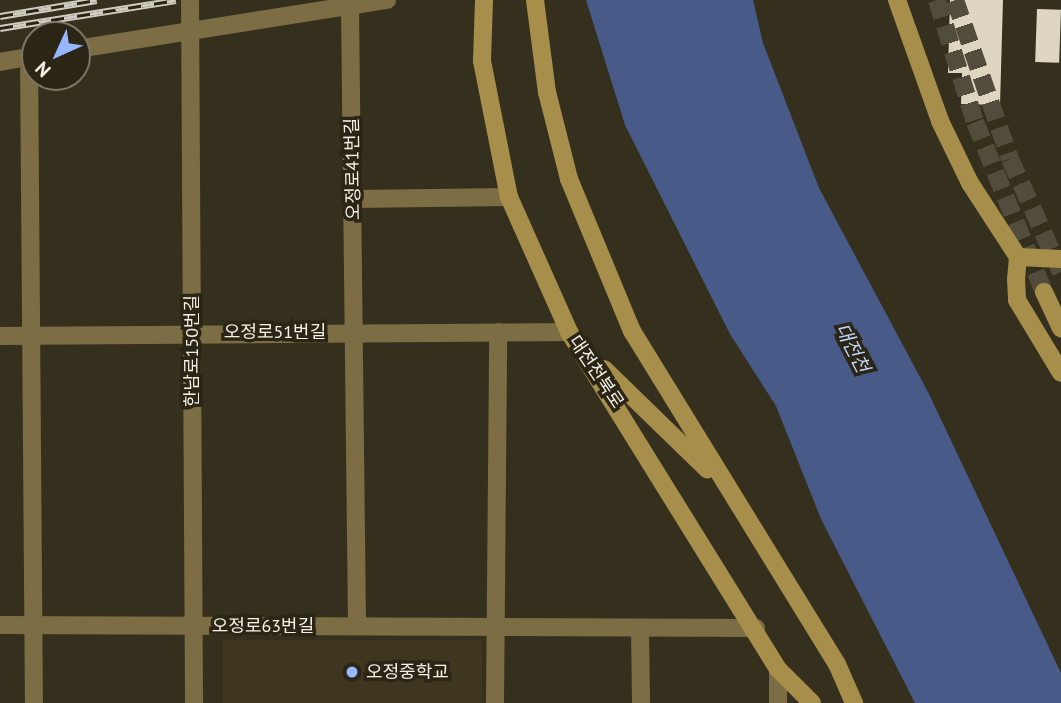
<!DOCTYPE html>
<meta charset="utf-8">
<style>
body{margin:0}
#map{position:relative;width:1061px;height:703px;overflow:hidden;background:#352f1e;font-family:"PT Sans","Noto Sans KR",sans-serif}
div>[style]{position:absolute}
.built>*{inset:0;background:#3e361e;transform-origin:0 0}
.water>*{inset:0;background:#485a87}
.building>*{inset:0;background:#ded6c1;transform-origin:0 0}
.secondary-tunnel>*{height:18px;margin-top:-9px;transform-origin:0;background:repeating-linear-gradient(90deg,#524c3c 0 18px,transparent 0 27px)}
.street>*{height:18px;margin:-9px;padding:0 9px;transform-origin:9px;border-radius:9px;background:#7c6d44}
.secondary>*{height:18px;margin:-9px;padding:0 9px;transform-origin:9px;border-radius:9px;background:#a78f4b}
.rail>*{height:7px;margin-top:-3.5px;transform-origin:0;background:repeating-linear-gradient(90deg,#2b2515 0 13px,#d0ccc1 0 26px);box-sizing:border-box;border-block:2px solid #d0ccc1}
.dots>*{width:19px;height:19px;translate:-50% -50%;box-sizing:border-box;border:4px solid #2b2515;border-radius:50%}
span{translate:-50% -50%;white-space:nowrap;text-align:center;line-height:1.15;-webkit-text-stroke:7px #2b2515;paint-order:stroke}
.street-label{font-size:18px;color:#f3efe5}
.poi-label{font-size:18px;color:#f3efe5}
.left{translate:0 -50%;text-align:left}
.water-label{font-size:19px;color:#c1d3ff;font-style:italic}
.north{position:absolute;left:21px;top:21px;width:70px;height:70px;box-sizing:border-box;background:#2b2515;border:2px solid #7b7668;border-radius:50%;rotate:225deg;font-size:19px;font-weight:700;line-height:28px;text-align:center;color:#f3efe5}
.north::after{content:'';display:block;margin:auto;width:24px;height:32px;background:#98b6fd;clip-path:polygon(50% 0,100% 100%,50% 72%,0 100%)}
</style>
<div id="map">
<div class="built">
<i style="left:223px;top:640px;width:259px;height:63px"></i>
</div>
<div class="water">
<i style="clip-path:polygon(586px 0,753px 0,763px 43px,819px 188px,929px 394px,1061px 673px,1061px 703px,915px 703px,821px 519px,776px 406px,730px 334px,625px 125px)"></i>
</div>
<div class="building">
<i style="clip-path:polygon(950px 0,1003px 0,1000px 105px,961px 104px,962px 73px,948px 73px)"></i>
<i style="left:1037px;top:9px;width:24px;height:53px;rotate:2deg"></i>
</div>
<div class="secondary-tunnel">
<i style="left:937px;top:0;width:128px;rotate:72.7deg"></i>
<i style="left:975px;top:122px;width:183px;rotate:67.9deg"></i>
<i style="left:955px;top:0;width:168px;rotate:70.9deg"></i>
<i style="left:1010px;top:159px;width:124px;rotate:65.7deg"></i>
</div>
<div class="street">
<i style="left:190px;top:0;width:703px;rotate:89.67deg"></i>
<i style="left:350px;top:7px;width:619px;rotate:89.35deg"></i>
<i style="left:77px;top:49px;width:314px;rotate:-9deg"></i>
<i style="left:29px;top:57px;width:646px;rotate:89.56deg"></i>
<i style="left:0;top:62px;width:36px;rotate:-10deg"></i>
<i style="left:354px;top:199px;width:155px;rotate:-0.7deg"></i>
<i style="left:0;top:336px;width:569px;rotate:-0.4deg"></i>
<i style="left:0;top:625px;width:756px;rotate:0.23deg"></i>
<i style="left:640px;top:628px;width:75px;rotate:89.2deg"></i>
<i style="left:778px;top:669px;width:34px;rotate:90deg"></i>
<i style="left:495px;top:703px;width:371px;rotate:-89.5deg"></i>
</div>
<div class="secondary">
<i style="left:484px;top:0;width:61px;rotate:91.9deg"></i>
<i style="left:482px;top:61px;width:139px;rotate:78.8deg"></i>
<i style="left:509px;top:197px;width:148px;rotate:66deg"></i>
<i style="left:569px;top:332px;width:397px;rotate:58.2deg"></i>
<i style="left:778px;top:669px;width:48px;rotate:45deg"></i>
<i style="left:535px;top:0;width:93px;rotate:82.6deg"></i>
<i style="left:547px;top:92px;width:90px;rotate:75.8deg"></i>
<i style="left:569px;top:179px;width:165px;rotate:67.5deg"></i>
<i style="left:632px;top:331px;width:391px;rotate:58.4deg"></i>
<i style="left:837px;top:664px;width:43px;rotate:66.4deg"></i>
<i style="left:897px;top:0;width:128px;rotate:70.4deg"></i>
<i style="left:940px;top:121px;width:69px;rotate:64.2deg"></i>
<i style="left:970px;top:183px;width:88px;rotate:57deg"></i>
<i style="left:1061px;top:259px;width:43px;rotate:-177.3deg"></i>
<i style="left:1018px;top:257px;width:22px;rotate:95deg"></i>
<i style="left:1016px;top:279px;width:21px;rotate:87deg"></i>
<i style="left:1017px;top:300px;width:85px;rotate:58.9deg"></i>
<i style="left:1044px;top:292px;width:40px;rotate:65deg"></i>
<i style="left:604px;top:369px;width:144px;rotate:44.2deg"></i>
</div>
<div class="rail">
<i style="left:0;top:16px;width:98px;rotate:-9.4deg"></i>
<i style="left:0;top:28px;width:178px;rotate:-9deg"></i>
</div>
<div class="dots">
<i style="left:352px;top:672px;background:#98b6fd"></i>
</div>
<div class="street-label">
<span style="left:353px;top:169px;rotate:-91deg">오정로41번길</span>
<span style="left:275px;top:332px">오정로51번길</span>
<span style="left:192px;top:351px;rotate:-90deg">한남로150번길</span>
<span style="left:596px;top:372px;rotate:56deg">대전천북로</span>
<span style="left:263px;top:626px">오정로63번길</span>
</div>
<div class="poi-label">
<span class="left" style="left:366px;top:672px">오정중학교</span>
</div>
<div class="water-label">
<span style="left:852px;top:348px;rotate:63deg">대전천</span>
</div>
<div class="north">N</div>
</div>
